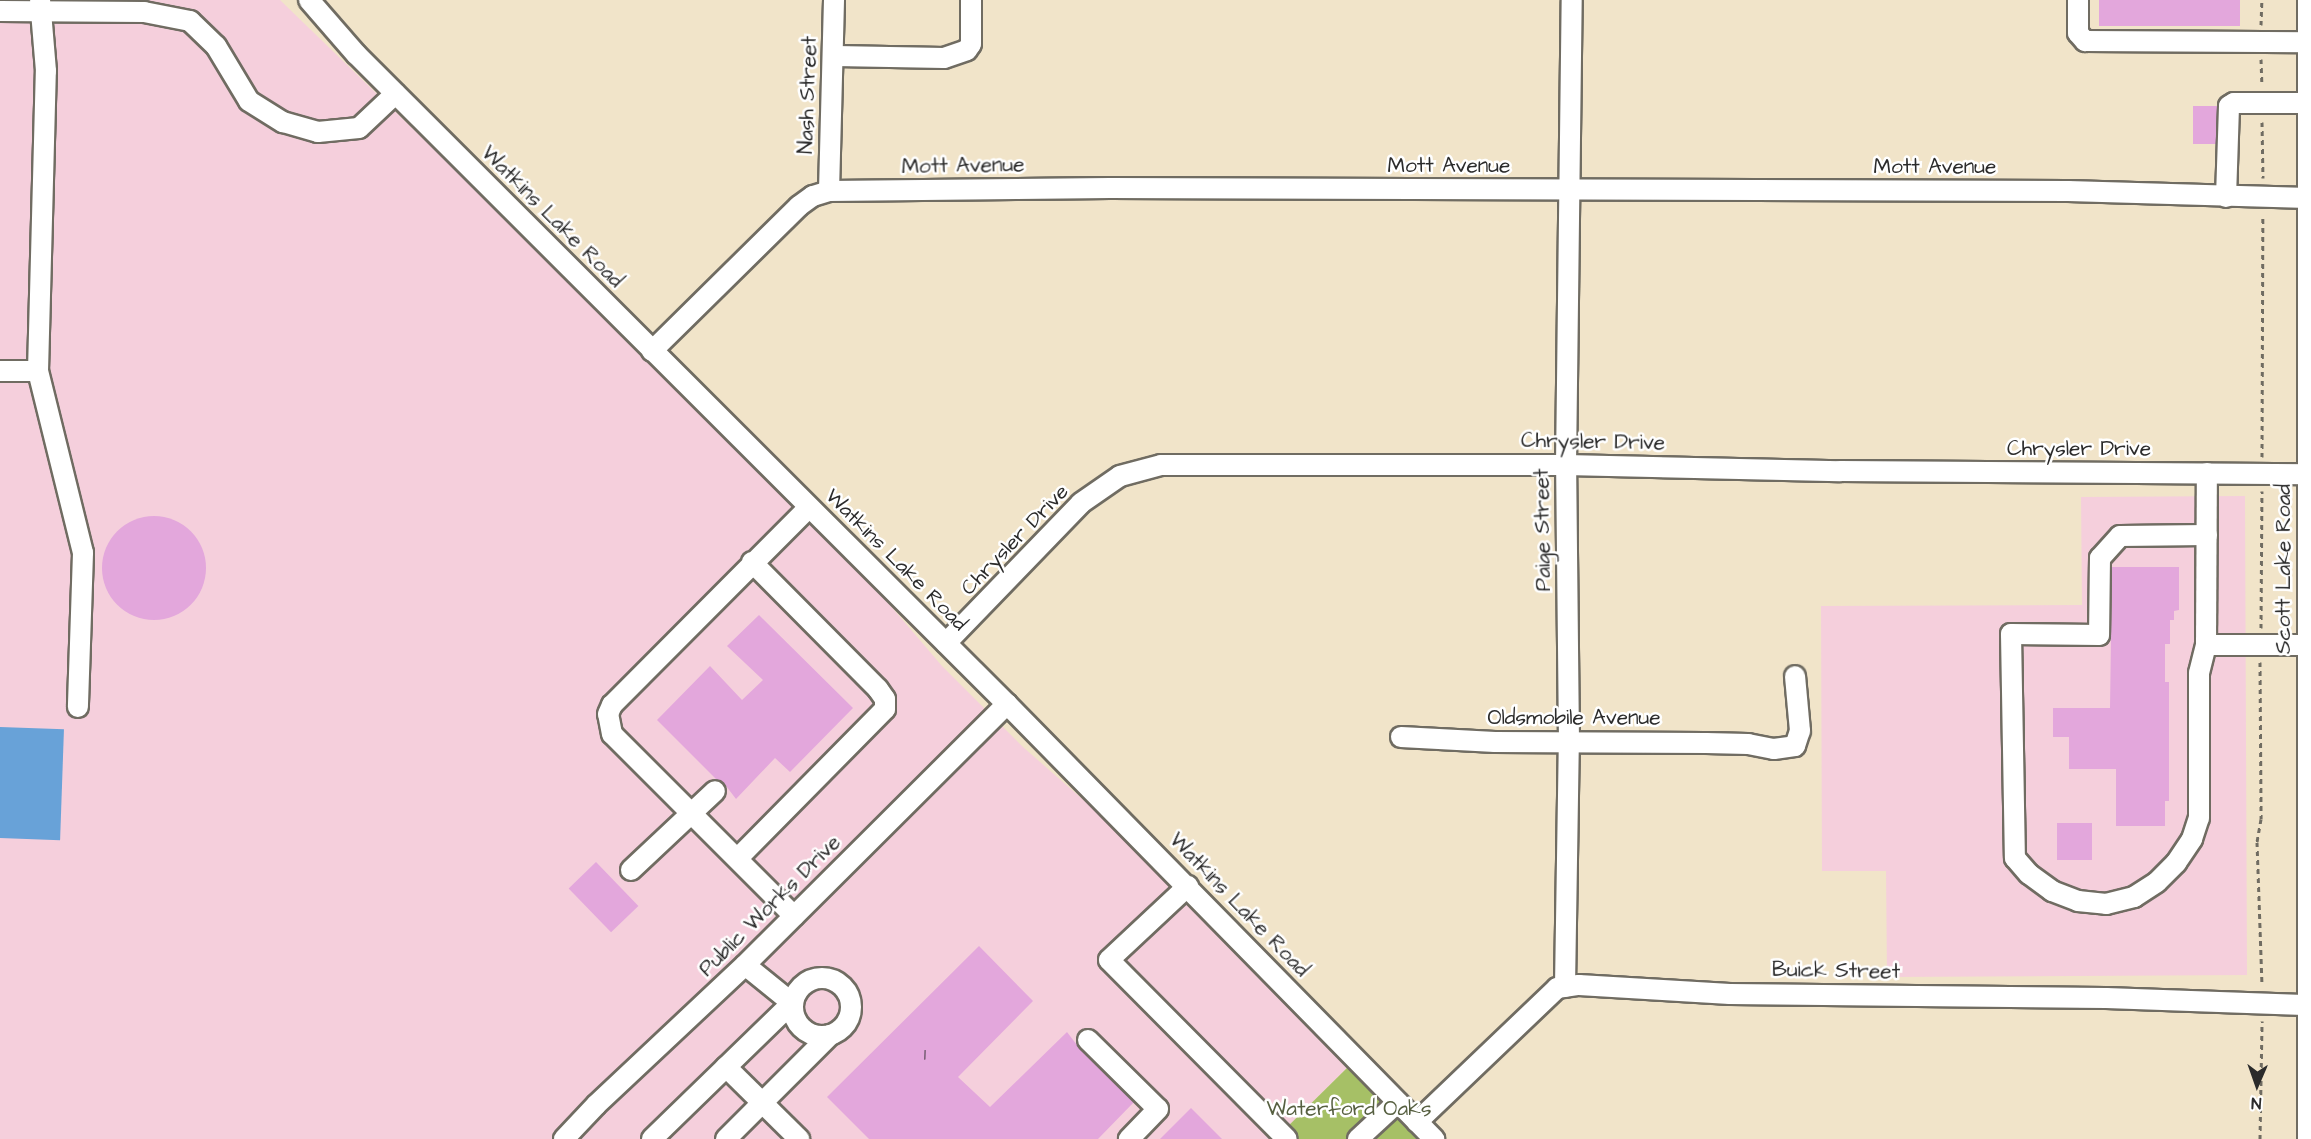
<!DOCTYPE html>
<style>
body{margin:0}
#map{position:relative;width:2311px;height:1139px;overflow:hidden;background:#f1e4c9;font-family:"Architects Daughter",sans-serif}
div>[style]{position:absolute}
.built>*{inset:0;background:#f5cfdc}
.green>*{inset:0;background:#a6c066}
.water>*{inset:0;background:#68a2d8;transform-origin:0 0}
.building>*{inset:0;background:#e3a7dc;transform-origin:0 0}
.round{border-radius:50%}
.path>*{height:3px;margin-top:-1.5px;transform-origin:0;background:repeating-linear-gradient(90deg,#706c62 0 4.5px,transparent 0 9px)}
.roads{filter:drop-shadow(2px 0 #706c62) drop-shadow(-2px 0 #706c62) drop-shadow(0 2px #706c62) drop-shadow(0 -2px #706c62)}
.minor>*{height:20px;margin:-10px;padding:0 10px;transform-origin:10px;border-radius:10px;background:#fff}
.minor>.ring{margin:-10px;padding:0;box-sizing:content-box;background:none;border:20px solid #fff;border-radius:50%}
span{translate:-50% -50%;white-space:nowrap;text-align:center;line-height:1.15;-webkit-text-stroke:5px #fff;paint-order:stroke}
.number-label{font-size:18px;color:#594a57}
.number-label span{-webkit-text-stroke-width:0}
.street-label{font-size:21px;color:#2b2b2b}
.park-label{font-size:21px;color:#565f40}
.north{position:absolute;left:2227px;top:1055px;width:60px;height:60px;-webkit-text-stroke:4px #fff;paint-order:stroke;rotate:182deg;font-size:16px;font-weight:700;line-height:24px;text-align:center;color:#2b2b2b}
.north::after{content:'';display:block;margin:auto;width:21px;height:27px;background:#2b2b2b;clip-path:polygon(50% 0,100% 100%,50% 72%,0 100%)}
</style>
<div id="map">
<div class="built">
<i style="clip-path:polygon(0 0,280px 0,533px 245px,877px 590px,942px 666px,1023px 747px,1130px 841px,1349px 1066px,1275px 1139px,0 1139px)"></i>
<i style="clip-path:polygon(2245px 496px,2247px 975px,1887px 977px,1886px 871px,1822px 871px,1821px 606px,2082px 605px,2081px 497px)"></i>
</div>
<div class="green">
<i style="clip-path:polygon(1349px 1066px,1418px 1139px,1275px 1139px)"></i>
</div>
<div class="water">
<i style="left:0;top:727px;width:64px;height:111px;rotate:2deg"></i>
</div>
<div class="building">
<i style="left:2099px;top:0;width:141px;height:26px"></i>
<i style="left:2193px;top:106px;width:24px;height:38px"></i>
<i class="round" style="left:102px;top:516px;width:104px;height:104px"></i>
<i style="clip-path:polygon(2112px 567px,2179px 567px,2179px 610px,2174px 611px,2174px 620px,2170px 620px,2170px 644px,2165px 644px,2165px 682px,2169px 682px,2169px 801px,2165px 801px,2165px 826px,2116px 826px,2116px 769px,2069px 769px,2069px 737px,2053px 737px,2053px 708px,2110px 708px)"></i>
<i style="clip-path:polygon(759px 615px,853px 708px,790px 772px,775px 758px,736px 799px,723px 782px,716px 779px,657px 720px,710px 666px,742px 700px,763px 680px,727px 646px)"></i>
<i style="left:2057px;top:823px;width:35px;height:37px"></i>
<i style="left:596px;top:862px;width:61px;height:38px;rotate:46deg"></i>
<i style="clip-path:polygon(979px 946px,1033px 1001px,958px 1077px,990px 1107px,1067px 1032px,1080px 1049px,1134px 1102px,1098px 1139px,869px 1139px,827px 1097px)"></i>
<i style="clip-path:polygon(1191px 1108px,1222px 1139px,1160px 1139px)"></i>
</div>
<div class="path">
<i style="left:2261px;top:25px;width:25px;rotate:-88deg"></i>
<i style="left:2261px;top:59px;width:26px;rotate:88deg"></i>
<i style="left:2262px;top:122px;width:56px;rotate:89deg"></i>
<i style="left:2262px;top:457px;width:242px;rotate:-89.8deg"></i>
<i style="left:2261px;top:628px;width:137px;rotate:-89.6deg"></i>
<i style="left:2260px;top:662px;width:157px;rotate:89.6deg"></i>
<i style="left:2261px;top:819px;width:23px;rotate:100deg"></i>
<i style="left:2257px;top:842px;width:143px;rotate:88deg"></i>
<i style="left:2260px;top:1139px;width:118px;rotate:-89deg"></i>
</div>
<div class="roads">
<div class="minor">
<i style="left:309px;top:0;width:72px;rotate:49deg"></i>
<i style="left:356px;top:54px;width:920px;rotate:44.96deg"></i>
<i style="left:1007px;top:704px;width:610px;rotate:45.53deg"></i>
<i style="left:2078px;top:0;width:33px;rotate:90deg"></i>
<i style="left:2078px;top:33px;width:11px;rotate:49deg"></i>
<i style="left:2085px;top:41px;width:223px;rotate:0.3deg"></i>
<i style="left:0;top:11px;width:144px;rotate:0.4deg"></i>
<i style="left:144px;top:12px;width:47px;rotate:11.1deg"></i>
<i style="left:190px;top:21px;width:36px;rotate:44deg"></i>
<i style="left:216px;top:46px;width:64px;rotate:59deg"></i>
<i style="left:249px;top:101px;width:40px;rotate:32deg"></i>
<i style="left:283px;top:122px;width:36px;rotate:16deg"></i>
<i style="left:318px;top:132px;width:41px;rotate:-5.6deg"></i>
<i style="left:359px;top:128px;width:50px;rotate:-43.4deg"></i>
<i style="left:833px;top:56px;width:111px;rotate:1deg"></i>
<i style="left:944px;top:58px;width:24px;rotate:-19deg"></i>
<i style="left:967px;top:50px;width:7px;rotate:-56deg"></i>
<i style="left:971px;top:44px;width:44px;rotate:-90deg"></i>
<i style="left:829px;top:191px;width:191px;rotate:-88.5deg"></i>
<i style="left:2226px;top:197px;width:91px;rotate:-88.1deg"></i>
<i style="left:2229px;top:106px;width:6px;rotate:-31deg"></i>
<i style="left:2234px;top:103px;width:74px"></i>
<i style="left:652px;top:351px;width:206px;rotate:-44.6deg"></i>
<i style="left:799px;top:206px;width:17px;rotate:-36deg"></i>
<i style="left:813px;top:196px;width:17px;rotate:-17deg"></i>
<i style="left:829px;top:191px;width:281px;rotate:-0.6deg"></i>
<i style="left:1110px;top:188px;width:958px;rotate:0.18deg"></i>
<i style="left:2068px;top:191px;width:240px;rotate:1.7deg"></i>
<i style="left:0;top:371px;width:38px"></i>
<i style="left:38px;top:371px;width:300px;rotate:-88.5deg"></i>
<i style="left:46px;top:71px;width:71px;rotate:-94.8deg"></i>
<i style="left:38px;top:371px;width:187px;rotate:76.1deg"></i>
<i style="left:83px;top:553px;width:154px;rotate:91.9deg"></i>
<i style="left:2207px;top:535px;width:87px;rotate:179.3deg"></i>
<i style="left:2120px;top:536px;width:30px;rotate:132deg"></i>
<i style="left:2100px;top:558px;width:77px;rotate:90.7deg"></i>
<i style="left:2099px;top:635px;width:88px;rotate:-179.3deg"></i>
<i style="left:2011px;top:634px;width:224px;rotate:89deg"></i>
<i style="left:2015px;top:858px;width:21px;rotate:49deg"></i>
<i style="left:2029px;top:874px;width:29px;rotate:36deg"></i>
<i style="left:2052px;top:891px;width:28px;rotate:21deg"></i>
<i style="left:2078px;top:901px;width:28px;rotate:6deg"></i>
<i style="left:2106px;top:904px;width:29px;rotate:-14deg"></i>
<i style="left:2134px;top:897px;width:27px;rotate:-33deg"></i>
<i style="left:2157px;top:882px;width:27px;rotate:-45deg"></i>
<i style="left:2176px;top:863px;width:29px;rotate:-56deg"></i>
<i style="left:2192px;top:839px;width:22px;rotate:-72deg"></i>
<i style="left:2199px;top:818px;width:145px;rotate:-90deg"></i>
<i style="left:2199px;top:673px;width:29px;rotate:-76deg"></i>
<i style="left:2206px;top:645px;width:172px;rotate:-89.7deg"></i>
<i style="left:946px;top:643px;width:194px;rotate:-46deg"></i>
<i style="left:1081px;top:503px;width:47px;rotate:-34.7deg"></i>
<i style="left:1120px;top:476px;width:42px;rotate:-15deg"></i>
<i style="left:1161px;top:465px;width:405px"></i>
<i style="left:1566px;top:465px;width:274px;rotate:1.3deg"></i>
<i style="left:1840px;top:471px;width:469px;rotate:0.4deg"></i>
<i style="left:2206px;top:645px;width:102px"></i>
<i style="left:1401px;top:737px;width:94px;rotate:3deg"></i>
<i style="left:1495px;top:742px;width:211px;rotate:0.3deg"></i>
<i style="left:1706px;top:743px;width:42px;rotate:1.4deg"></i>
<i style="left:1748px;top:744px;width:26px;rotate:11deg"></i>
<i style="left:1774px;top:749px;width:21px;rotate:-8deg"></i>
<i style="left:1795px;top:746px;width:16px;rotate:-72deg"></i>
<i style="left:1800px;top:731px;width:55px;rotate:-95.2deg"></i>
<i style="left:739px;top:857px;width:208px;rotate:-45.4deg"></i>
<i style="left:885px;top:709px;width:10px;rotate:-90deg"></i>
<i style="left:885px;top:699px;width:12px;rotate:-125deg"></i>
<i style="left:878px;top:689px;width:179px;rotate:-134.8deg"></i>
<i style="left:631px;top:870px;width:115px;rotate:-43.2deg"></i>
<i style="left:1188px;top:886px;width:108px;rotate:136.9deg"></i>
<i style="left:1109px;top:960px;width:252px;rotate:45.2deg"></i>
<i style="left:794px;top:916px;width:257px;rotate:-135deg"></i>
<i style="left:612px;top:734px;width:20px;rotate:-101deg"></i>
<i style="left:608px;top:714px;width:10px;rotate:-66deg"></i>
<i style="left:612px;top:705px;width:279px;rotate:-45.1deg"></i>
<i class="ring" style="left:793px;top:978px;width:38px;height:38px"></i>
<i style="left:1565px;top:987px;width:245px;rotate:-89.1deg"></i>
<i style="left:1569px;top:742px;width:277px;rotate:-90.6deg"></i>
<i style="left:1566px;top:465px;width:465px;rotate:-89.3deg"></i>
<i style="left:1088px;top:1040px;width:98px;rotate:44.6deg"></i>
<i style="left:1158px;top:1109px;width:42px;rotate:134deg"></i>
<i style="left:726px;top:1067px;width:103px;rotate:44.6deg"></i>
<i style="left:1417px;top:1122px;width:194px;rotate:-43.7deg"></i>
<i style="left:1557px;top:988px;width:22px;rotate:-8deg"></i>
<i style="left:1579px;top:985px;width:151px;rotate:3.4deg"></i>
<i style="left:1730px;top:994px;width:376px;rotate:0.6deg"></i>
<i style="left:2106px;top:998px;width:205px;rotate:2deg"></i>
<i style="left:564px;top:1139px;width:47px;rotate:-46.7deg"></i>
<i style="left:596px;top:1105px;width:204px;rotate:-43.2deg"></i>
<i style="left:745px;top:965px;width:370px;rotate:-44.9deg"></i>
<i style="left:652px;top:1139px;width:195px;rotate:-44.2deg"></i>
<i style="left:792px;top:1003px;width:60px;rotate:-141deg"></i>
<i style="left:726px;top:1139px;width:147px;rotate:-45deg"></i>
<i style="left:1358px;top:1139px;width:54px;rotate:-42.8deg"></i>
<i style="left:2308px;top:1139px;width:1139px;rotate:-90deg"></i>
</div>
</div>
<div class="number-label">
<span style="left:925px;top:1055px">1</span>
</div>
<div class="street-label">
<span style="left:808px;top:95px;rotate:-88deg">Nash Street</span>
<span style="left:963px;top:166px;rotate:-1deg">Mott Avenue</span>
<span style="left:1449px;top:166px">Mott Avenue</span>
<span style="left:1935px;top:167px">Mott Avenue</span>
<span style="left:552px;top:217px;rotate:45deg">Watkins Lake Road</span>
<span style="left:1593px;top:442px;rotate:1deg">Chrysler Drive</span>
<span style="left:2079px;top:449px">Chrysler Drive</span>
<span style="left:1543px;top:530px;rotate:-91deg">Paige Street</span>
<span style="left:1015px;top:540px;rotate:-46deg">Chrysler Drive</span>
<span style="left:896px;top:560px;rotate:45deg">Watkins Lake Road</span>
<span style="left:2284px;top:569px;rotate:-90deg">Scott Lake Road</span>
<span style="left:1574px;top:718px">Oldsmobile Avenue</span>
<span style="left:1239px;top:905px;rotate:46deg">Watkins Lake Road</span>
<span style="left:770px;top:906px;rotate:-45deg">Public Works Drive</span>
<span style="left:1836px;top:971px;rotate:1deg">Buick Street</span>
</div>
<div class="park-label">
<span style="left:1349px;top:1109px">Waterford Oaks</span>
</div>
<div class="north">N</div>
</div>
